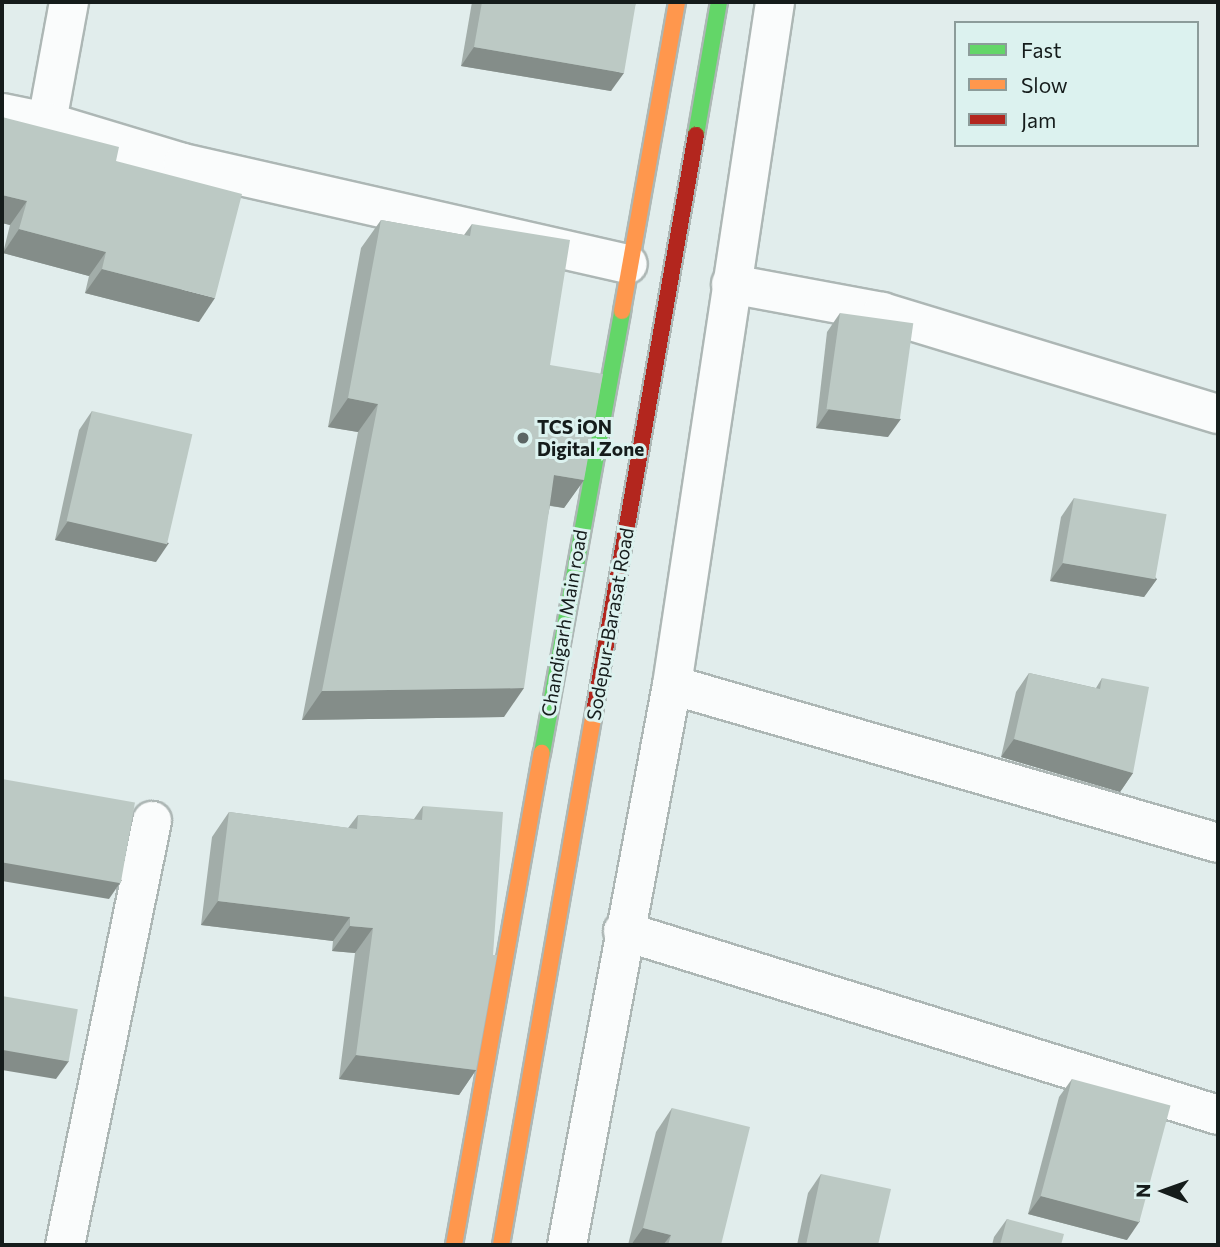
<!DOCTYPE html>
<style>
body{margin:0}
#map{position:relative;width:1220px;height:1247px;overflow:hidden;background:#e1edec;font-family:Commissioner,sans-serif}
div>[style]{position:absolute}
.roads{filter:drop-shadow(2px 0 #adb7b5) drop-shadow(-2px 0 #adb7b5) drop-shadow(0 2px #adb7b5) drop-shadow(0 -2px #adb7b5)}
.street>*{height:38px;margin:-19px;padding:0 19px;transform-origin:19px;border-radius:19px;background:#fafcfc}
.fast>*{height:16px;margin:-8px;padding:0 8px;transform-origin:8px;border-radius:8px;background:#63d668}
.slow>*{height:16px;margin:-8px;padding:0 8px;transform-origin:8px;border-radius:8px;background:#ff974d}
.jam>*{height:16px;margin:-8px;padding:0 8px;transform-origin:8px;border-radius:8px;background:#b3261e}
.wall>*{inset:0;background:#a2ada9}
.shaded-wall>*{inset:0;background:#848d89}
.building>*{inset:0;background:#bcc9c4;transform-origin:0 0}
.dots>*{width:19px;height:19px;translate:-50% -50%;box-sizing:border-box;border:4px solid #dcf2ef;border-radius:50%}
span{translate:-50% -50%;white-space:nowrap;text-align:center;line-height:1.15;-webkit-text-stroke:6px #dcf2ef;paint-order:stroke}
.poi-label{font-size:19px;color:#151c1b;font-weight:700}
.left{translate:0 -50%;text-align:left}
.street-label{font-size:19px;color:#151c1b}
.frame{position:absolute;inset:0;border:4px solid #151c1b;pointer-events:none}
.legend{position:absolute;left:954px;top:21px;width:245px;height:126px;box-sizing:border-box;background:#dcf2ef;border:2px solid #8c9c9a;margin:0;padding:9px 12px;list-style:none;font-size:21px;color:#151c1b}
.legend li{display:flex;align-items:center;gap:14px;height:35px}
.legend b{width:35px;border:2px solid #8c9c9a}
.north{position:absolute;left:1129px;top:1156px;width:70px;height:70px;-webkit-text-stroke:5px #dcf2ef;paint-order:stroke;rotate:271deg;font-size:19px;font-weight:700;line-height:28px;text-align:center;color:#151c1b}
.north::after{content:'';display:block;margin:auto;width:24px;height:32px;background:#151c1b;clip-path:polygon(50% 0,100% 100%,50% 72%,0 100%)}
</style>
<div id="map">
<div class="roads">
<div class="street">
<i style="left:69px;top:2px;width:122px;rotate:100.4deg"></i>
<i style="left:47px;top:122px;width:142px;rotate:16.8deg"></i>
<i style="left:183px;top:163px;width:456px;rotate:12.8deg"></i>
<i style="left:2px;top:113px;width:46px;rotate:11.3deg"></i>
<i style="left:731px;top:284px;width:154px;rotate:10.5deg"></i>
<i style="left:882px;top:312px;width:351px;rotate:16.9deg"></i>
<i style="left:672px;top:685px;width:568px;rotate:16.14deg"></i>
<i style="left:623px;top:931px;width:623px;rotate:17.18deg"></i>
<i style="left:65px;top:1245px;width:433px;rotate:-78.4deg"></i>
<i style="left:567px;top:1245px;width:570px;rotate:-79.38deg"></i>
<i style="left:672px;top:685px;width:691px;rotate:-81.42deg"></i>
</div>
<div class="fast">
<i style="left:696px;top:135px;width:135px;rotate:-80.2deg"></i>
<i style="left:542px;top:753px;width:449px;rotate:-79.7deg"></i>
</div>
<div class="slow">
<i style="left:622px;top:311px;width:314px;rotate:-79.9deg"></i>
<i style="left:454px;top:1245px;width:500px;rotate:-79.9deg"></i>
<i style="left:501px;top:1245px;width:546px;rotate:-80.09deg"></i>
</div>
<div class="jam">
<i style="left:595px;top:707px;width:581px;rotate:-79.99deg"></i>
</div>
</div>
<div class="wall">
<i style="clip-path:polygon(472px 2px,636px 2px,611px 91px,461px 66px)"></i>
<i style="clip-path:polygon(2px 117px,116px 161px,199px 322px,85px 293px,89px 276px,3px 253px,10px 225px,2px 223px)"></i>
<i style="clip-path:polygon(381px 220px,464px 235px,472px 224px,550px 365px,584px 480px,564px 508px,550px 506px,504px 717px,302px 720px,358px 432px,328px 427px,361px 248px)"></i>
<i style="clip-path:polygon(840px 313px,888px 437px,816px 428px,827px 332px)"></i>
<i style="clip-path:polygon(92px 411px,156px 562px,55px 540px,79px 430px)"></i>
<i style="clip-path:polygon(1074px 498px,1157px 579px,1144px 597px,1050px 581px,1061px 517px)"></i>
<i style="clip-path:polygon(1029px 673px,1096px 688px,1102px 678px,1133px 773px,1120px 792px,1001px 757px,1016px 692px)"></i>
<i style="clip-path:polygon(423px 806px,476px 1070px,459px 1095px,339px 1079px,355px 953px,332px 951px,333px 941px,201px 925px,212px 837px,229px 812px,348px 828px,358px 815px,414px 819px)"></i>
<i style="clip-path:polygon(1072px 1079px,1127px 1240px,1028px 1214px,1059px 1097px)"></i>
<i style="clip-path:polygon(672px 1108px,721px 1245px,628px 1245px,656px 1132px)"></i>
<i style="clip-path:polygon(821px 1174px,878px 1245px,797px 1245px,808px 1193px)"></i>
<i style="clip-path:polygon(1007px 1219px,1061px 1245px,992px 1245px,994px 1237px)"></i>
</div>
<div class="shaded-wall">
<i style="clip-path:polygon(474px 47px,624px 73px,611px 91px,461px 66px)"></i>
<i style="clip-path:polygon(2px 195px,27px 201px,10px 225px,2px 223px)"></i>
<i style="clip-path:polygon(19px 229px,106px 252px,89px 276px,3px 253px)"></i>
<i style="clip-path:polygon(102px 269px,215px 298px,199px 322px,85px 293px)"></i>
<i style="clip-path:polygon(348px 398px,378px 404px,358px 432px,328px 427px)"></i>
<i style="clip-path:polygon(829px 409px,901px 419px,888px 437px,816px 428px)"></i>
<i style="clip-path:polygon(554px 475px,584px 480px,564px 508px,535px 503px)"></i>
<i style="clip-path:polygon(68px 521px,169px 543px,156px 562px,55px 540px)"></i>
<i style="clip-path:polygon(1063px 563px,1157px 579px,1144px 597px,1050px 581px)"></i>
<i style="clip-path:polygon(524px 688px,504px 717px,302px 720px,322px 691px)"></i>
<i style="clip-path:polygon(1014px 739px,1133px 773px,1120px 792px,1001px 757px)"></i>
<i style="clip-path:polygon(2px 861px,122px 880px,109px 899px,2px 881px)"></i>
<i style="clip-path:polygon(218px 901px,350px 917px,333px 941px,201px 925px)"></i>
<i style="clip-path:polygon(350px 926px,373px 928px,355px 953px,332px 951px)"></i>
<i style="clip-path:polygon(2px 1049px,69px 1061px,56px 1079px,2px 1070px)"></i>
<i style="clip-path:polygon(356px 1055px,476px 1070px,459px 1095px,339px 1079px)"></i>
<i style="clip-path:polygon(1041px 1196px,1140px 1221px,1127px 1240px,1028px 1214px)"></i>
<i style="clip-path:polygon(643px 1228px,671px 1235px,663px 1245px,631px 1245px)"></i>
</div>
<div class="building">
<i style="clip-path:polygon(482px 2px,636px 2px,624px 73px,474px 47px)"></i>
<i style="clip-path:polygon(2px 117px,119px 147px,116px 161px,242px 194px,215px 298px,102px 269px,106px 252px,19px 229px,27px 201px,2px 195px)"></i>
<i style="clip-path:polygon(381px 220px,470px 236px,472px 224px,570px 240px,550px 365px,603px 374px,584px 480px,554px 475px,524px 688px,322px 691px,378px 404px,348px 398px)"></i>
<i style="left:840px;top:313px;width:74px;height:97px;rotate:8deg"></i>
<i style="left:92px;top:411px;width:103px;height:113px;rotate:13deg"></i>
<i style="left:1074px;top:498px;width:94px;height:66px;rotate:10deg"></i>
<i style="clip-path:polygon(1029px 673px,1100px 689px,1102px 678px,1149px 687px,1133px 773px,1014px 739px)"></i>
<i style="left:2px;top:779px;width:135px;height:82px;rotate:10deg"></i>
<i style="clip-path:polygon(423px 806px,503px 812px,493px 955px,497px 955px,476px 1070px,356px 1055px,373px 928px,350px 926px,350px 917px,218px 901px,229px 812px,357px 829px,358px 815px,422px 820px)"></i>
<i style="left:2px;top:996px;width:77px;height:53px;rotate:10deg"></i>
<i style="left:1072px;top:1079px;width:102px;height:121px;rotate:15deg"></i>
<i style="clip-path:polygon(672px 1108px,750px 1127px,721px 1245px,668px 1245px,671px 1235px,643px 1228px)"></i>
<i style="clip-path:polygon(821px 1174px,891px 1189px,878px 1245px,806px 1245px)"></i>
<i style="clip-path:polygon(1007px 1219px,1064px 1234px,1061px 1245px,1000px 1245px)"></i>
</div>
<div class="dots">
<i style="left:523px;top:438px;background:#5c6564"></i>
</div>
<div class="poi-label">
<span class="left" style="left:537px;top:438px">TCS iON<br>Digital Zone</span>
</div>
<div class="street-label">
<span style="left:564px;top:623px;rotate:-80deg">Chandigarh Main road</span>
<span style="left:610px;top:624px;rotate:-80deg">Sodepur-Barasat Road</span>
</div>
<div class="frame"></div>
<ul class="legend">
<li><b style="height:9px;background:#63d668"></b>Fast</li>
<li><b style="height:9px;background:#ff974d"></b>Slow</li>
<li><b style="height:9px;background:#b3261e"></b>Jam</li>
</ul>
<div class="north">N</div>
</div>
